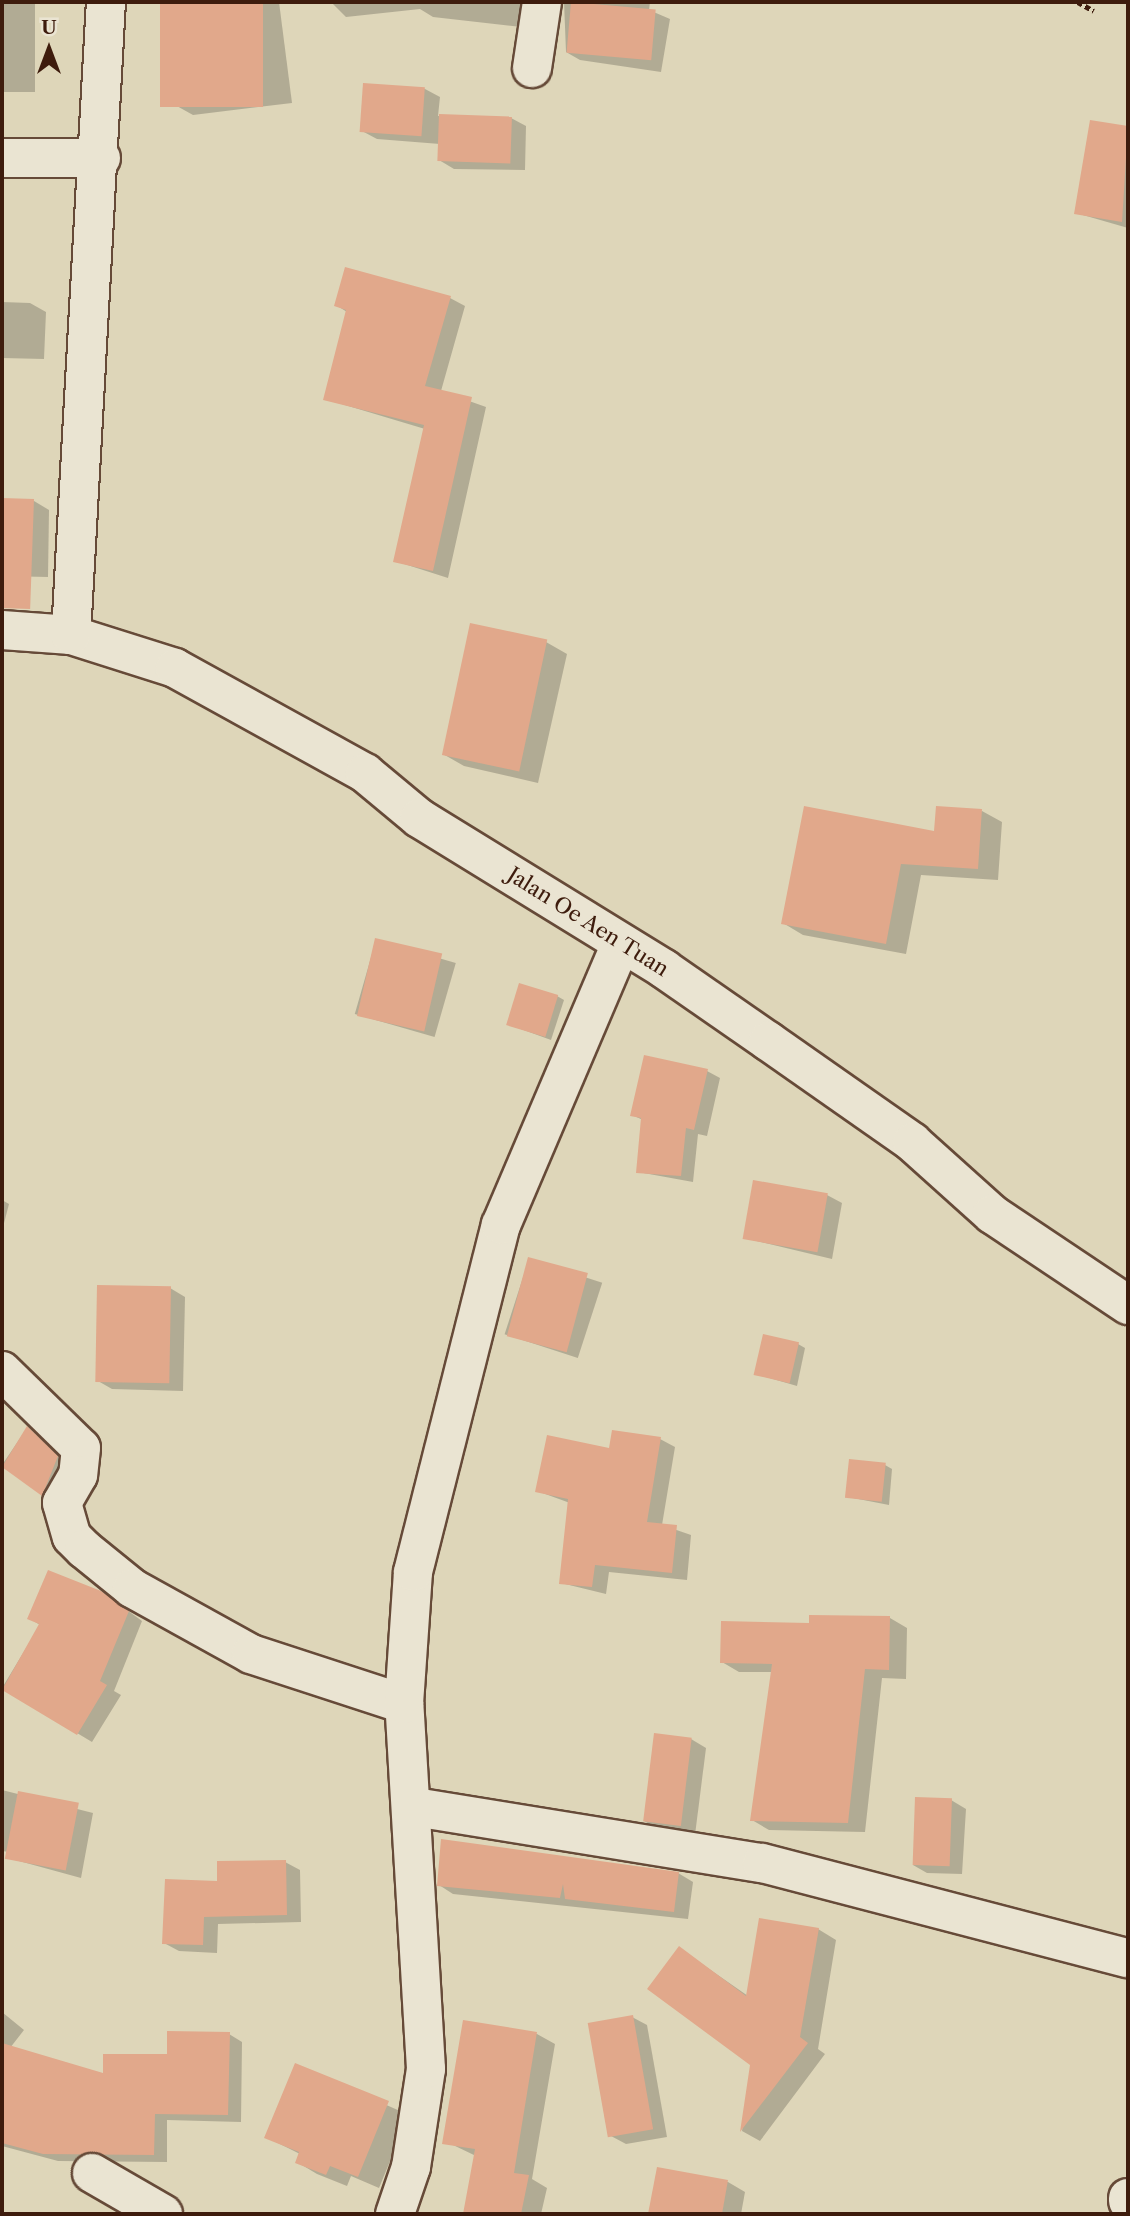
<!DOCTYPE html>
<style>
body{margin:0}
#map{position:relative;width:1130px;height:2216px;overflow:hidden;background:#ded6b9;font-family:"Libre Caslon Text",serif}
div>[style]{position:absolute}
.shadow>*{inset:0;background:#0003;transform-origin:0 0}
.building>*{inset:0;background:#e1a88b;transform-origin:0 0}
.path>*{height:4.5px;margin-top:-2.25px;transform-origin:0;background:repeating-linear-gradient(90deg,#3e1c0d 0 5px,transparent 0 8.5px)}
.roads{filter:drop-shadow(2px 0 #664a38) drop-shadow(-2px 0 #664a38) drop-shadow(0 2px #664a38) drop-shadow(0 -2px #664a38)}
.minor>*{height:38px;margin:-19px;padding:0 19px;transform-origin:19px;border-radius:19px;background:#eae4d2}
span{translate:-50% -50%;white-space:nowrap;text-align:center;line-height:1.15;-webkit-text-stroke:7px #eae4d2;paint-order:stroke}
.street-label{font-size:21px;color:#3e1c0d}
.frame{position:absolute;inset:0;border:4px solid #3e1c0d;pointer-events:none}
.north{position:absolute;left:14px;top:14px;width:70px;height:70px;-webkit-text-stroke:5px #eae4d2;paint-order:stroke;rotate:0deg;font-size:19px;font-weight:700;line-height:28px;text-align:center;color:#3e1c0d}
.north::after{content:'';display:block;margin:auto;width:24px;height:32px;background:#3e1c0d;clip-path:polygon(50% 0,100% 100%,50% 72%,0 100%)}
</style>
<div id="map">
<div class="shadow">
<i style="left:2px;top:2px;width:33px;height:90px"></i>
<i style="clip-path:polygon(162px 2px,279px 2px,292px 103px,193px 115px,175px 105px)"></i>
<i style="clip-path:polygon(331px 2px,537px 2px,531px 28px,433px 17px,420px 9px,346px 17px)"></i>
<i style="clip-path:polygon(564px 2px,650px 2px,649px 10px,670px 19px,661px 72px,580px 60px,566px 52px)"></i>
<i style="clip-path:polygon(365px 85px,425px 89px,440px 97px,438px 116px,511px 118px,526px 126px,525px 170px,454px 169px,439px 160px,440px 144px,377px 139px,362px 131px)"></i>
<i style="clip-path:polygon(1092px 122px,1128px 128px,1128px 228px,1076px 213px)"></i>
<i style="clip-path:polygon(2px 296px,2px 302px,30px 303px,46px 312px,44px 359px,2px 358px)"></i>
<i style="clip-path:polygon(450px 298px,465px 306px,441px 391px,486px 407px,448px 578px,395px 561px,425px 429px,325px 399px,347px 312px,336px 305px)"></i>
<i style="clip-path:polygon(2px 500px,34px 501px,49px 510px,48px 577px,2px 576px)"></i>
<i style="clip-path:polygon(546px 642px,567px 654px,538px 783px,464px 766px,443px 754px)"></i>
<i style="clip-path:polygon(982px 811px,1002px 822px,998px 880px,921px 875px,906px 954px,803px 935px,783px 923px)"></i>
<i style="left:376px;top:940px;width:83px;height:77px;rotate:16deg"></i>
<i style="clip-path:polygon(557px 996px,564px 1000px,551px 1040px,507px 1024px)"></i>
<i style="clip-path:polygon(707px 1071px,720px 1078px,707px 1136px,698px 1134px,693px 1182px,638px 1172px,643px 1120px,632px 1115px)"></i>
<i style="clip-path:polygon(827px 1195px,842px 1203px,832px 1259px,744px 1238px)"></i>
<i style="clip-path:polygon(2px 1200px,9px 1204px,2px 1231px)"></i>
<i style="left:529px;top:1259px;width:77px;height:79px;rotate:18deg"></i>
<i style="clip-path:polygon(170px 1288px,185px 1297px,183px 1391px,112px 1389px,98px 1381px)"></i>
<i style="clip-path:polygon(798px 1344px,805px 1348px,797px 1386px,756px 1374px)"></i>
<i style="clip-path:polygon(27px 1428px,72px 1466px,57px 1502px,2px 1465px)"></i>
<i style="clip-path:polygon(660px 1439px,675px 1447px,662px 1525px,691px 1535px,687px 1580px,609px 1572px,606px 1594px,561px 1583px,570px 1503px,537px 1491px,611px 1450px)"></i>
<i style="clip-path:polygon(885px 1465px,892px 1469px,889px 1505px,848px 1497px)"></i>
<i style="clip-path:polygon(116px 1602px,142px 1621px,114px 1691px,121px 1695px,92px 1742px,2px 1688px,40px 1625px,29px 1618px)"></i>
<i style="clip-path:polygon(890px 1618px,907px 1628px,906px 1679px,882px 1678px,865px 1832px,769px 1830px,752px 1820px,772px 1672px,739px 1672px,722px 1662px,810px 1624px)"></i>
<i style="clip-path:polygon(691px 1739px,706px 1748px,695px 1835px,658px 1829px,644px 1821px)"></i>
<i style="clip-path:polygon(2px 1790px,93px 1813px,81px 1878px,8px 1858px,9px 1852px,2px 1851px)"></i>
<i style="clip-path:polygon(951px 1800px,966px 1809px,962px 1874px,927px 1873px,913px 1865px)"></i>
<i style="clip-path:polygon(285px 1862px,300px 1870px,301px 1922px,218px 1924px,217px 1953px,179px 1951px,164px 1943px,219px 1883px)"></i>
<i style="clip-path:polygon(678px 1873px,693px 1882px,688px 1919px,453px 1894px,439px 1885px)"></i>
<i style="clip-path:polygon(818px 1929px,836px 1940px,818px 2049px,825px 2054px,760px 2141px,742px 2131px,751px 2065px,679px 1948px,748px 1996px)"></i>
<i style="clip-path:polygon(2px 2012px,24px 2030px,10px 2048px,105px 2075px,229px 2034px,242px 2042px,241px 2122px,167px 2120px,167px 2162px,58px 2161px,2px 2146px)"></i>
<i style="clip-path:polygon(632px 2017px,647px 2025px,667px 2137px,626px 2144px,611px 2136px)"></i>
<i style="clip-path:polygon(478px 2024px,537px 2034px,555px 2044px,532px 2179px,547px 2188px,541px 2214px,465px 2214px,476px 2156px,451px 2144px)"></i>
<i style="clip-path:polygon(296px 2065px,409px 2115px,379px 2188px,351px 2176px,347px 2186px,317px 2174px,297px 2162px,300px 2154px,266px 2137px)"></i>
<i style="clip-path:polygon(658px 2169px,728px 2182px,745px 2192px,741px 2214px,650px 2214px)"></i>
<i style="left:2px;top:2212px;width:46px;height:2px"></i>
</div>
<div class="building">
<i style="left:160px;top:2px;width:103px;height:105px"></i>
<i style="left:571px;top:2px;width:85px;height:51px;rotate:5deg"></i>
<i style="left:363px;top:83px;width:62px;height:49px;rotate:4deg"></i>
<i style="left:439px;top:114px;width:73px;height:47px;rotate:2deg"></i>
<i style="clip-path:polygon(1090px 120px,1128px 126px,1122px 222px,1074px 214px)"></i>
<i style="clip-path:polygon(345px 267px,451px 296px,425px 386px,472px 397px,433px 571px,393px 562px,424px 425px,323px 400px,346px 310px,334px 306px)"></i>
<i style="left:2px;top:498px;width:32px;height:110px;rotate:2deg"></i>
<i style="left:470px;top:623px;width:79px;height:135px;rotate:12deg"></i>
<i style="clip-path:polygon(804px 806px,934px 831px,936px 806px,982px 809px,978px 869px,901px 864px,886px 944px,781px 924px)"></i>
<i style="left:375px;top:938px;width:69px;height:80px;rotate:13deg"></i>
<i style="left:519px;top:983px;width:41px;height:44px;rotate:17deg"></i>
<i style="clip-path:polygon(644px 1055px,708px 1069px,694px 1130px,686px 1128px,681px 1176px,636px 1173px,641px 1118px,630px 1116px)"></i>
<i style="left:753px;top:1180px;width:76px;height:60px;rotate:10deg"></i>
<i style="left:528px;top:1257px;width:62px;height:82px;rotate:15deg"></i>
<i style="left:97px;top:1285px;width:74px;height:97px;rotate:1deg"></i>
<i style="left:763px;top:1334px;width:37px;height:42px;rotate:13deg"></i>
<i style="clip-path:polygon(27px 1426px,58px 1456px,42px 1496px,2px 1467px)"></i>
<i style="clip-path:polygon(612px 1430px,661px 1437px,647px 1522px,677px 1525px,672px 1573px,595px 1565px,592px 1587px,559px 1584px,568px 1499px,535px 1492px,547px 1435px,609px 1448px)"></i>
<i style="left:849px;top:1459px;width:37px;height:39px;rotate:6deg"></i>
<i style="clip-path:polygon(48px 1570px,101px 1591px,129px 1611px,100px 1681px,107px 1685px,77px 1735px,2px 1690px,39px 1624px,27px 1619px)"></i>
<i style="clip-path:polygon(809px 1615px,890px 1616px,889px 1670px,865px 1669px,848px 1823px,750px 1821px,772px 1664px,720px 1663px,721px 1621px,809px 1623px)"></i>
<i style="left:654px;top:1733px;width:38px;height:89px;rotate:7deg"></i>
<i style="left:18px;top:1791px;width:62px;height:69px;rotate:11deg"></i>
<i style="left:915px;top:1797px;width:37px;height:68px;rotate:2deg"></i>
<i style="clip-path:polygon(441px 1839px,679px 1872px,674px 1912px,565px 1899px,563px 1884px,560px 1898px,437px 1886px)"></i>
<i style="clip-path:polygon(286px 1860px,287px 1915px,204px 1917px,203px 1945px,162px 1944px,165px 1879px,217px 1881px,217px 1861px)"></i>
<i style="clip-path:polygon(759px 1918px,819px 1928px,800px 2037px,808px 2043px,740px 2132px,750px 2065px,647px 1989px,679px 1946px,746px 1996px)"></i>
<i style="left:633px;top:2015px;width:116px;height:46px;rotate:80deg"></i>
<i style="clip-path:polygon(463px 2020px,537px 2032px,514px 2173px,529px 2175px,521px 2214px,463px 2214px,475px 2149px,442px 2144px)"></i>
<i style="clip-path:polygon(167px 2031px,230px 2032px,228px 2115px,155px 2114px,154px 2155px,43px 2154px,2px 2143px,2px 2043px,103px 2073px,103px 2054px,167px 2054px)"></i>
<i style="clip-path:polygon(295px 2063px,389px 2101px,358px 2177px,330px 2166px,326px 2175px,295px 2163px,299px 2152px,264px 2138px)"></i>
<i style="clip-path:polygon(657px 2167px,728px 2180px,722px 2214px,648px 2214px)"></i>
</div>
<div class="path">
<i style="left:1078px;top:2px;width:18px;rotate:29deg"></i>
</div>
<div class="roads">
<div class="minor">
<i style="left:532px;top:68px;width:67px;rotate:-81.4deg"></i>
<i style="left:2px;top:158px;width:99px"></i>
<i style="left:2px;top:630px;width:69px;rotate:4.1deg"></i>
<i style="left:71px;top:635px;width:109px;rotate:17.6deg"></i>
<i style="left:175px;top:668px;width:217px;rotate:28.9deg"></i>
<i style="left:365px;top:773px;width:70px;rotate:39.8deg"></i>
<i style="left:419px;top:818px;width:288px;rotate:31.6deg"></i>
<i style="left:664px;top:969px;width:126px;rotate:34.7deg"></i>
<i style="left:768px;top:1041px;width:176px;rotate:35deg"></i>
<i style="left:912px;top:1142px;width:108px;rotate:42deg"></i>
<i style="left:992px;top:1214px;width:164px;rotate:33.8deg"></i>
<i style="left:71px;top:635px;width:634px;rotate:-86.84deg"></i>
<i style="left:2px;top:1371px;width:110px;rotate:44.3deg"></i>
<i style="left:81px;top:1448px;width:27px;rotate:96deg"></i>
<i style="left:78px;top:1475px;width:32px;rotate:120deg"></i>
<i style="left:62px;top:1503px;width:35px;rotate:74deg"></i>
<i style="left:72px;top:1537px;width:17px;rotate:45deg"></i>
<i style="left:84px;top:1549px;width:62px;rotate:39.1deg"></i>
<i style="left:132px;top:1588px;width:136px;rotate:29deg"></i>
<i style="left:251px;top:1654px;width:161px;rotate:18.1deg"></i>
<i style="left:415px;top:1807px;width:351px;rotate:9.2deg"></i>
<i style="left:762px;top:1863px;width:378px;rotate:14.6deg"></i>
<i style="left:92px;top:2173px;width:82px;rotate:30deg"></i>
<i style="left:1128px;top:2198px;width:3px;rotate:90deg"></i>
<i style="left:395px;top:2214px;width:50px;rotate:-71.2deg"></i>
<i style="left:411px;top:2167px;width:99px;rotate:-81.3deg"></i>
<i style="left:426px;top:2069px;width:366px;rotate:-93.4deg"></i>
<i style="left:404px;top:1704px;width:132px;rotate:-86.1deg"></i>
<i style="left:413px;top:1572px;width:358px;rotate:-75.8deg"></i>
<i style="left:501px;top:1225px;width:306px;rotate:-66.9deg"></i>
</div>
</div>
<div class="street-label">
<span style="left:588px;top:922px;rotate:32deg">Jalan Oe Aen Tuan</span>
</div>
<div class="frame"></div>
<div class="north">U</div>
</div>
